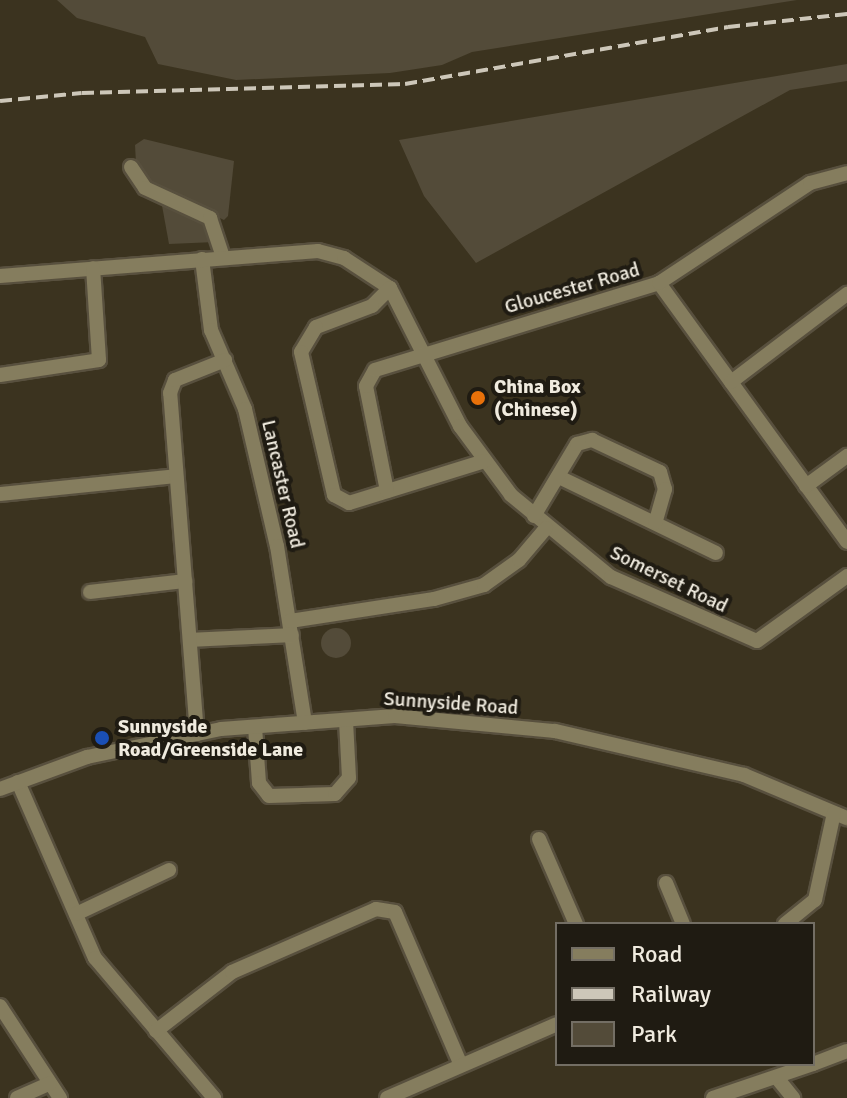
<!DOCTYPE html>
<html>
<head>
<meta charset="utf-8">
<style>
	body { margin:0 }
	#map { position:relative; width:847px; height:1098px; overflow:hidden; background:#3b331f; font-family:Signika,sans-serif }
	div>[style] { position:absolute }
	.green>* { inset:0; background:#534b39 }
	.round { border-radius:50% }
	.roads { filter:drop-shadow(2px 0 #58503e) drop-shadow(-2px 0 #58503e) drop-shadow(0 2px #58503e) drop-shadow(0 -2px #58503e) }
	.minor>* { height:14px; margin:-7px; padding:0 7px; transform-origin:7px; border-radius:7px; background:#857d5e }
	.rail>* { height:4px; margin-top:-2px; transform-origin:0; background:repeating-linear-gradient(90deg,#cdc7b9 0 12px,transparent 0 18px) }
	.dots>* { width:22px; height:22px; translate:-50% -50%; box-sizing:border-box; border:4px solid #1f1b12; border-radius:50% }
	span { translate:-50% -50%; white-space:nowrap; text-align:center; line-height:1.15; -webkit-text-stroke:8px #1f1b12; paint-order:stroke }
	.street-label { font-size:20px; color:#f0ebdf }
	.poi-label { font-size:20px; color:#f0ebdf; font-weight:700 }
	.left { translate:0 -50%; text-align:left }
	.legend { position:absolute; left:555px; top:922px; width:260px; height:144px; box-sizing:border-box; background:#1f1b12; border:2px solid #736e64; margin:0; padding:10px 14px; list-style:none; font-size:24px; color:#f0ebdf }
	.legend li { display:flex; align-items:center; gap:16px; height:40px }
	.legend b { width:40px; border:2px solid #736e64 }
</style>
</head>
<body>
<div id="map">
	<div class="green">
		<i style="clip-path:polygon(57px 0,797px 0,472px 52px,442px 65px,390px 73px,236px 80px,158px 64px,145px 37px,77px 18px)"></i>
		<i style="clip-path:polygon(847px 64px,847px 81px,790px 90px,476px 263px,424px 196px,399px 140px)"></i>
		<i style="clip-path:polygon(144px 139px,234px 161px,228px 216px,224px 220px,150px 185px,136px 163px,135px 145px)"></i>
		<i style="clip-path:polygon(161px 200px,205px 220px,215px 242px,169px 244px)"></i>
		<i class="round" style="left:321px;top:628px;width:30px;height:30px"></i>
	</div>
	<div class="roads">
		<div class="minor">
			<i style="left:131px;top:167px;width:25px;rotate:56deg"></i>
			<i style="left:145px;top:188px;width:72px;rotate:24.8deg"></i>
			<i style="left:210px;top:218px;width:41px;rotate:71.6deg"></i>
			<i style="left:202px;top:259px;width:72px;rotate:82.8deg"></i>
			<i style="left:211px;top:330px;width:86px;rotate:66.7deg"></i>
			<i style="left:245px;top:409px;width:141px;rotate:76.9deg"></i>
			<i style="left:277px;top:546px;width:179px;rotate:81deg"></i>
			<i style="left:0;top:276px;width:319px;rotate:-4.5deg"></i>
			<i style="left:318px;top:251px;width:27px;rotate:15deg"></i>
			<i style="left:344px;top:258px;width:55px;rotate:33.1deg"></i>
			<i style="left:390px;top:288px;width:155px;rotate:63.1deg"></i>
			<i style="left:460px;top:426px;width:86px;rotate:53.5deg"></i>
			<i style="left:511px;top:495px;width:129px;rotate:39.4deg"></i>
			<i style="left:611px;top:577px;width:159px;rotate:23.7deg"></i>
			<i style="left:757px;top:641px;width:111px;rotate:-35.8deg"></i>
			<i style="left:659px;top:283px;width:320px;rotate:54deg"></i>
			<i style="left:390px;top:288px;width:25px;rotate:135deg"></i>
			<i style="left:372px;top:306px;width:60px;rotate:159.4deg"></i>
			<i style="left:316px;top:327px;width:29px;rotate:121deg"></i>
			<i style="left:301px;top:352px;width:147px;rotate:77deg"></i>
			<i style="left:334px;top:495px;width:17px;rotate:28deg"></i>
			<i style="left:349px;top:503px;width:142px;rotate:-17.2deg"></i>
			<i style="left:0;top:375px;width:100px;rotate:-8.6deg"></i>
			<i style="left:99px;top:360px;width:92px;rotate:-93.7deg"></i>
			<i style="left:731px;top:382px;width:146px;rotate:-37.2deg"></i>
			<i style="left:561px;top:478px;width:172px;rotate:25.8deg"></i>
			<i style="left:806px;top:486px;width:51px;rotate:-36.2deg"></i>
			<i style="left:387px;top:491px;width:107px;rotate:-101.3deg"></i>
			<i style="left:366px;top:386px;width:18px;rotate:-61deg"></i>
			<i style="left:375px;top:370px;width:297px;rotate:-17deg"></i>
			<i style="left:659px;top:283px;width:181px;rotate:-33.5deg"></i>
			<i style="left:810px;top:183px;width:38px;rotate:-15deg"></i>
			<i style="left:0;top:494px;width:177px;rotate:-5.8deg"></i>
			<i style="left:534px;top:516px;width:84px;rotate:-59.2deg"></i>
			<i style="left:577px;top:444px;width:16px;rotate:-15deg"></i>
			<i style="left:592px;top:440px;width:75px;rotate:25.2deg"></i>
			<i style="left:660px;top:472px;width:18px;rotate:74deg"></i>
			<i style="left:665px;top:489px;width:35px;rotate:106deg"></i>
			<i style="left:90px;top:592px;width:96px;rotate:-6.6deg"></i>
			<i style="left:290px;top:621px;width:146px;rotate:-8.7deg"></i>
			<i style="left:434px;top:599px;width:52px;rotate:-15.6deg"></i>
			<i style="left:484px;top:585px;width:43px;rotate:-35.5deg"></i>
			<i style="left:519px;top:560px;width:42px;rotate:-49.8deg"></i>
			<i style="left:190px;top:640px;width:102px;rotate:-2.8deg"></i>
			<i style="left:255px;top:727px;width:56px;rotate:85.9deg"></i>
			<i style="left:259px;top:783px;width:16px;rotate:52deg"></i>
			<i style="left:269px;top:796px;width:66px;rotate:-1.7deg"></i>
			<i style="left:335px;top:794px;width:21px;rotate:-49deg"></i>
			<i style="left:349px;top:778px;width:58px;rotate:-93deg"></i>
			<i style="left:197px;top:734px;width:342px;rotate:-94.5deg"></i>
			<i style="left:170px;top:393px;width:14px;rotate:-69deg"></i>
			<i style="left:175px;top:380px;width:54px;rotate:-21.8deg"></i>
			<i style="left:18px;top:782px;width:192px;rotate:66.4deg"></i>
			<i style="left:95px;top:958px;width:184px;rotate:49.6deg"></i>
			<i style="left:0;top:789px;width:93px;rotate:-20.2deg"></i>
			<i style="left:87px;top:757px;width:137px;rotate:-11.8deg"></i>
			<i style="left:221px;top:729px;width:174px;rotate:-4.3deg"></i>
			<i style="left:395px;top:716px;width:161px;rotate:5.4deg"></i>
			<i style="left:555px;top:731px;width:194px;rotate:13.1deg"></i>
			<i style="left:744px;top:775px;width:112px;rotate:22.7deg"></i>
			<i style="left:539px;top:839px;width:93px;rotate:66.5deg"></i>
			<i style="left:666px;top:883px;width:44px;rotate:67.5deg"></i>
			<i style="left:76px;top:914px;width:103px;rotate:-25.3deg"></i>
			<i style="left:785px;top:924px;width:38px;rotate:-39deg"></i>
			<i style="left:815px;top:900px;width:89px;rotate:-77.7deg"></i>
			<i style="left:0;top:1006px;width:110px;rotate:56.9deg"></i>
			<i style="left:156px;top:1031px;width:96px;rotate:-37.8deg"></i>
			<i style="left:232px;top:972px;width:157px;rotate:-23.6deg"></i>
			<i style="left:376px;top:909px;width:19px;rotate:9deg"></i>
			<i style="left:395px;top:912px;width:167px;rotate:66.7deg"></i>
			<i style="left:813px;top:1064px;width:36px;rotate:-21deg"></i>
			<i style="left:777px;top:1078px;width:26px;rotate:51deg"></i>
			<i style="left:17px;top:1098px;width:36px;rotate:-24deg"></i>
			<i style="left:387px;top:1098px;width:185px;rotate:-23.5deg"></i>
			<i style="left:713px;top:1098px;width:106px;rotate:-18.8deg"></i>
		</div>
	</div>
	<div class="rail">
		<i style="left:0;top:101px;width:82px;rotate:-5.6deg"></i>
		<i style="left:82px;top:93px;width:323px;rotate:-1.6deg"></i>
		<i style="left:405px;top:84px;width:328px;rotate:-10deg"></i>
		<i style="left:728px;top:27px;width:120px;rotate:-6.2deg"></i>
	</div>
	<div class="dots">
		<i style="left:478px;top:398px;background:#e8710a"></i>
		<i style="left:102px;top:738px;background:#1a4fb4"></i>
	</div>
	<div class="street-label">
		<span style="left:572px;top:288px;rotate:-16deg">Gloucester Road</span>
		<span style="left:283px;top:484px;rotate:77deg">Lancaster Road</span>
		<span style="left:669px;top:579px;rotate:26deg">Somerset Road</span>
		<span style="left:451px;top:703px;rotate:4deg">Sunnyside Road</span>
	</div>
	<div class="poi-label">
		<span class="left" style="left:494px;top:398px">China Box<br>(Chinese)</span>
		<span class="left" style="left:118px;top:738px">Sunnyside<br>Road/Greenside Lane</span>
	</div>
	<ul class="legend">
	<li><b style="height:10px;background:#857d5e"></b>Road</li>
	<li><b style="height:10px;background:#cdc7b9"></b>Railway</li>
	<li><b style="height:22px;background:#534b39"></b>Park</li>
	</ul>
</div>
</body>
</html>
